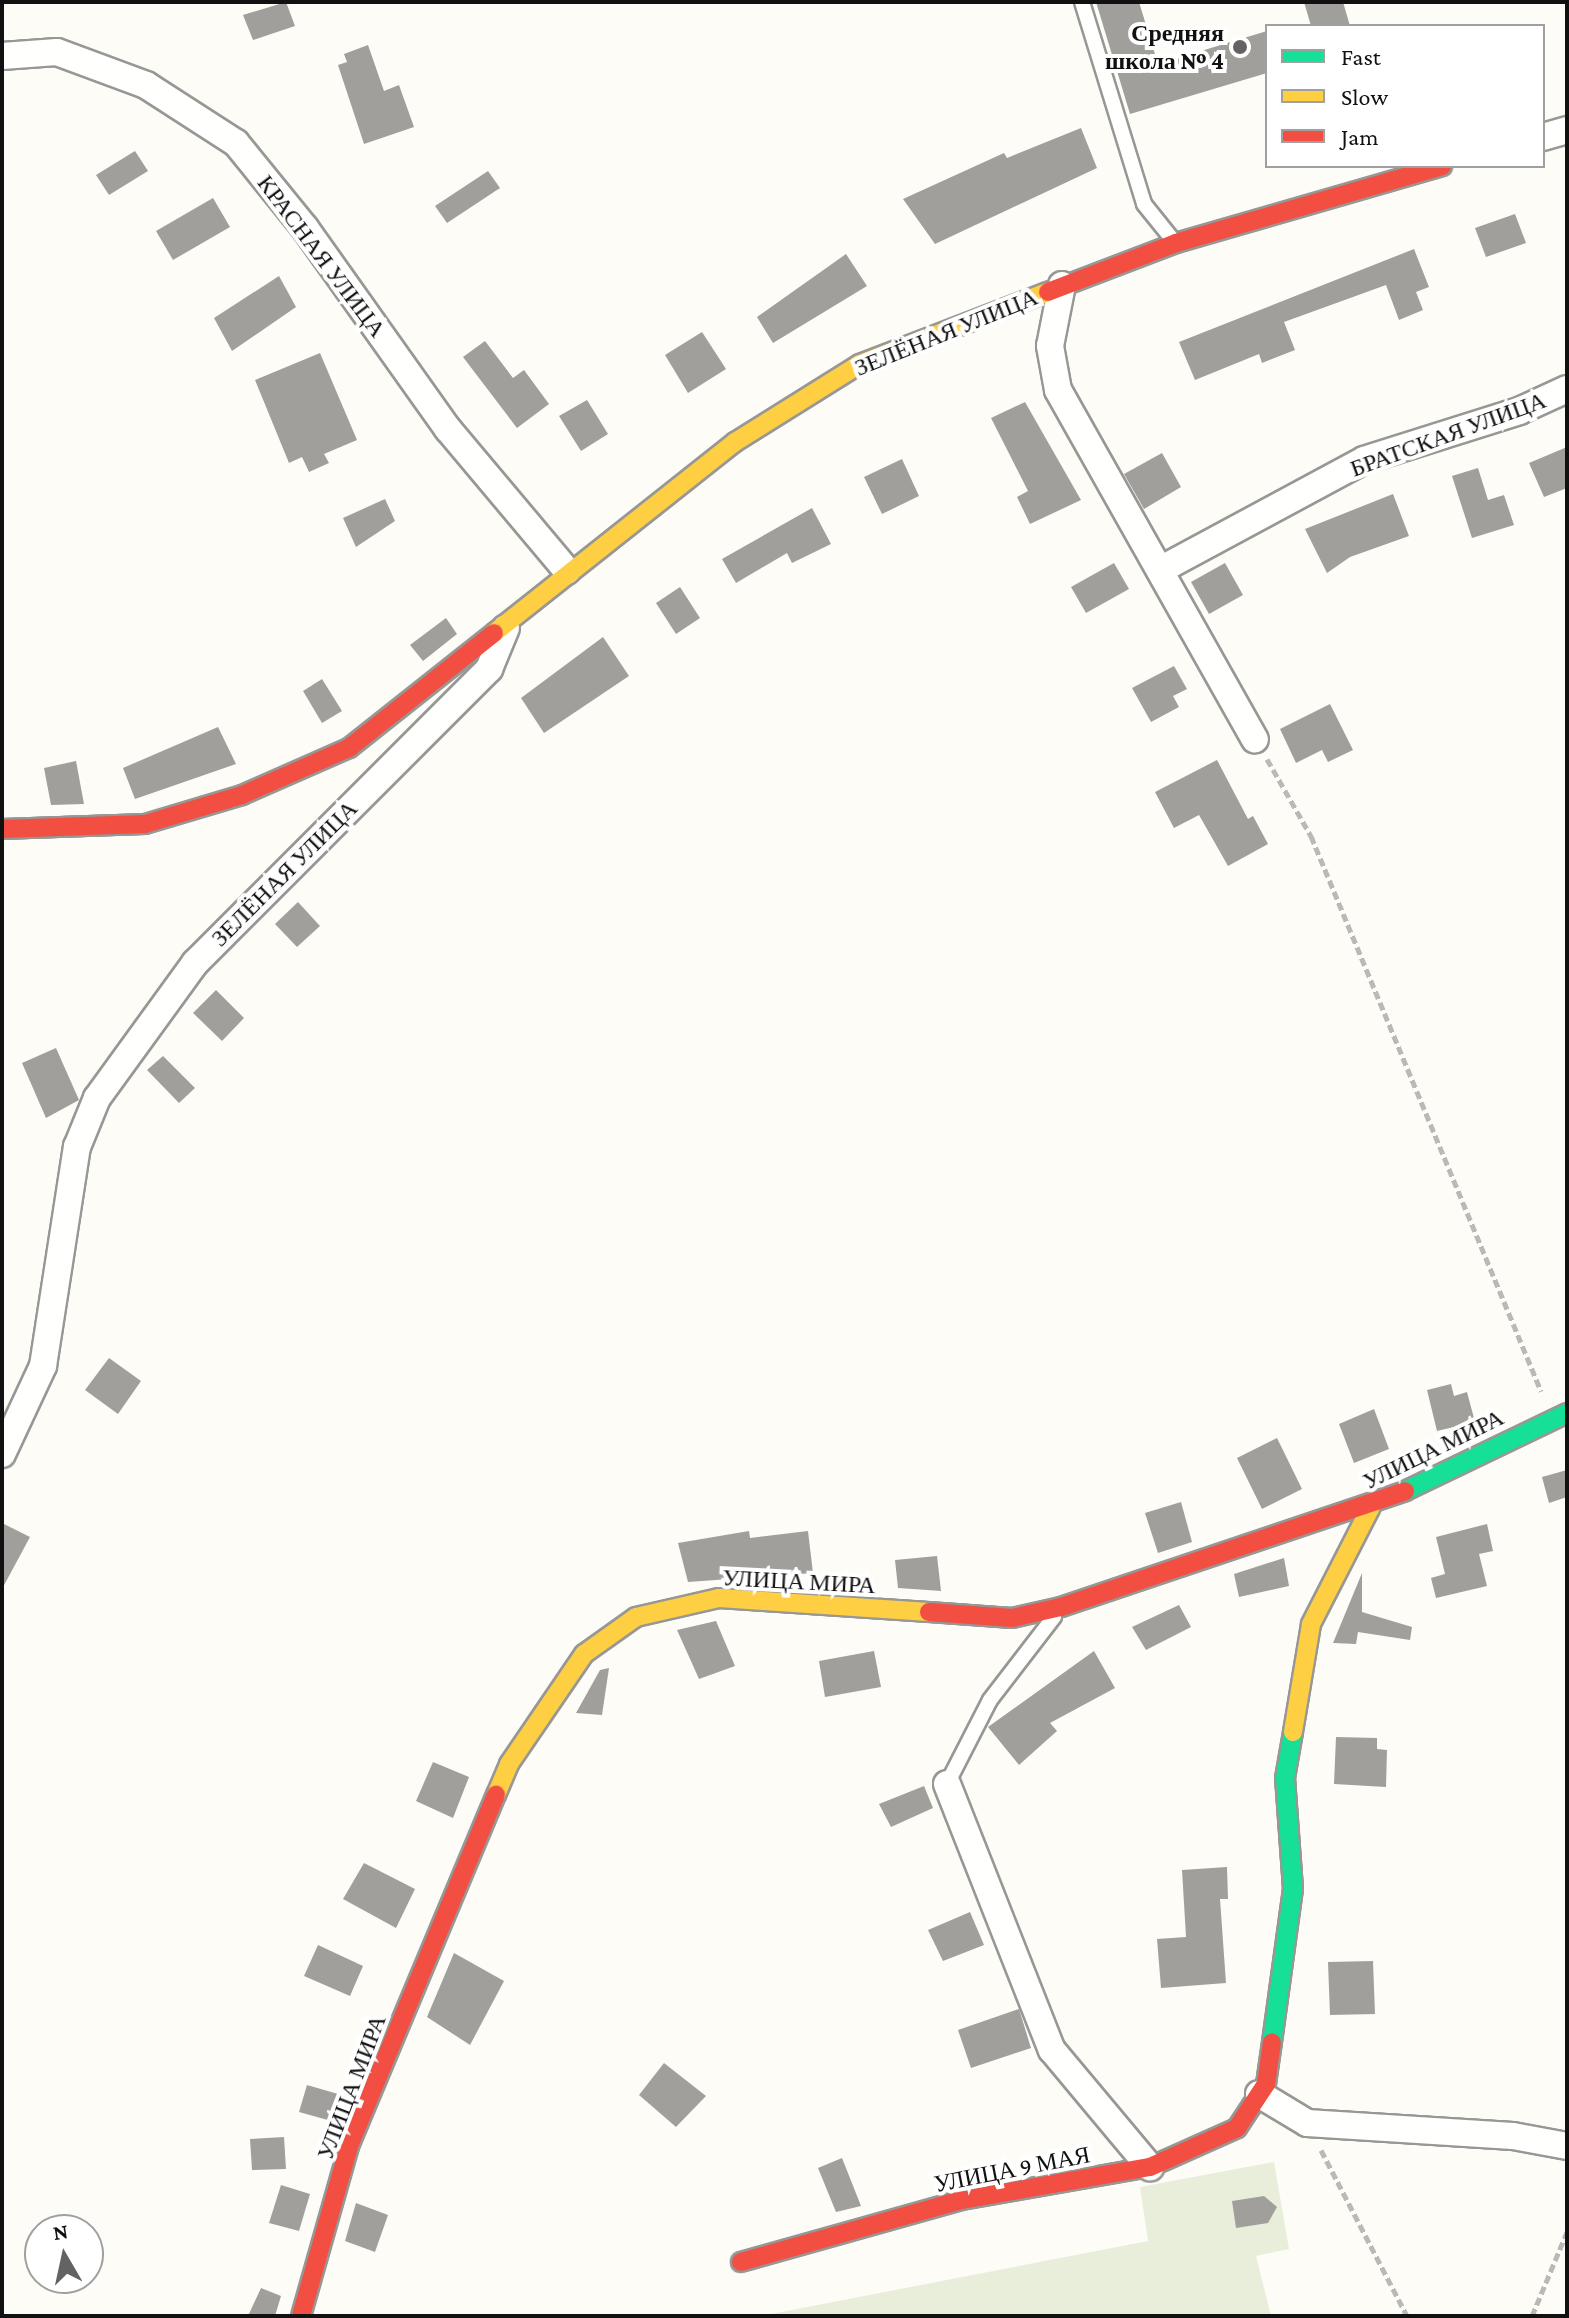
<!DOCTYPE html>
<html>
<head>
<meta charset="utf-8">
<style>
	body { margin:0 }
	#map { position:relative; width:1569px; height:2318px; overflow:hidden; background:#fdfcf7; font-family:"Crimson Pro",serif }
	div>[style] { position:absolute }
	.cemetery>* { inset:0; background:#e9eedb }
	.building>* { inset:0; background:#a19f9c }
	.path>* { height:5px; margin-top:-2.5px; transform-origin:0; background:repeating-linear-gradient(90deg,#b9b9b8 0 8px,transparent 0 12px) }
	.roads { filter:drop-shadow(2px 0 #979795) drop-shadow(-2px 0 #979795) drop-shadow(0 2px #979795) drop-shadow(0 -2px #979795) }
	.lane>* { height:14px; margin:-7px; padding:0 7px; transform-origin:7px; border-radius:7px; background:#fffffe }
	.street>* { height:26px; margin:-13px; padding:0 13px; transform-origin:13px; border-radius:13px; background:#fffffe }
	.fast>* { height:18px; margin:-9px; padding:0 9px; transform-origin:9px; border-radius:9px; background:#16e098 }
	.slow>* { height:18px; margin:-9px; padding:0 9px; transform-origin:9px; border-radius:9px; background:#ffcf43 }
	.jam>* { height:18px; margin:-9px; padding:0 9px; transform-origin:9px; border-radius:9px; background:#f24e42 }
	.dots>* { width:22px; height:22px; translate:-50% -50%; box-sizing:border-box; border:4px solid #fff; border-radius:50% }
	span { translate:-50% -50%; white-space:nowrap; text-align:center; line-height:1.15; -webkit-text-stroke:8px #fff; paint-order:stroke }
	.poi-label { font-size:24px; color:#111; font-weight:700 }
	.right { translate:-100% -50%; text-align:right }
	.street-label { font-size:24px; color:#111 }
	.frame { position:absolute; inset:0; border:4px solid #111; pointer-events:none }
	.legend { position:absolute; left:1265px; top:24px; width:280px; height:144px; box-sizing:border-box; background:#fff; border:2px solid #a0a0a0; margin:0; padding:10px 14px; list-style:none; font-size:24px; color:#111 }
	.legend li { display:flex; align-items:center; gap:16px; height:40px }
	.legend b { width:40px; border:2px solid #a0a0a0 }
	.north { position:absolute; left:24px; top:2214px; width:80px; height:80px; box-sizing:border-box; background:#fff; border:2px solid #a0a0a0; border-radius:50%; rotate:351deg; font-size:22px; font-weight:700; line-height:32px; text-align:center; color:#111 }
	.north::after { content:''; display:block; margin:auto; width:28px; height:36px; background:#646362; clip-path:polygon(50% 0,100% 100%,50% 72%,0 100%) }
</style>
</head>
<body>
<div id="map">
	<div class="cemetery">
		<i style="clip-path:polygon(1274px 2162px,1289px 2249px,1256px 2256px,1271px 2316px,761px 2316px,1148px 2241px,1140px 2187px)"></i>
	</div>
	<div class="building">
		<i style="clip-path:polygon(286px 2px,295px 26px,253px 40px,243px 15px)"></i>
		<i style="clip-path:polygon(1096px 2px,1139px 2px,1158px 64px,1267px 31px,1267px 73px,1130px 114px)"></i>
		<i style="clip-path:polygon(1304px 2px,1343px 2px,1350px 26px,1311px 26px)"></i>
		<i style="clip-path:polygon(368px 45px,384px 91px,399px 85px,414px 127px,364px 144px,338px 65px,347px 62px,344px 54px)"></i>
		<i style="clip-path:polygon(1081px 128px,1097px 168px,935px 244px,903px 199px,1004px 153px,1007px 158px)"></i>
		<i style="clip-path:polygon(135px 151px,148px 171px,109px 195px,96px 175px)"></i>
		<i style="clip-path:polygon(488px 171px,500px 188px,447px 223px,435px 206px)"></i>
		<i style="clip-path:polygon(213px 198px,230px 227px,173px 260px,156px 231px)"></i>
		<i style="clip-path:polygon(1515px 214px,1526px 243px,1486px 257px,1475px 228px)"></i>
		<i style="clip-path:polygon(1414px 249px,1429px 287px,1416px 292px,1423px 310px,1399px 320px,1386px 285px,1284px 322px,1295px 350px,1262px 363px,1259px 354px,1195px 380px,1179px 342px)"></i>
		<i style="clip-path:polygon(846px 254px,867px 286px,773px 343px,757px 317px)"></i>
		<i style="clip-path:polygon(279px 276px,296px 307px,232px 351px,214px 318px)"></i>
		<i style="clip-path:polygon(702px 332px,726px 369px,688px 393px,665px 355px)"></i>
		<i style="clip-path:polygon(485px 341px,513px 378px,524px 370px,549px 404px,517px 428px,463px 357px)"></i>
		<i style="clip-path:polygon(320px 353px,357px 440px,324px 454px,329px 463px,309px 472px,302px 457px,289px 463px,255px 380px)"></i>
		<i style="clip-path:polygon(587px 400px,608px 434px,581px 451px,559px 416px)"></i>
		<i style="clip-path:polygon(1025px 402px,1081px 500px,1030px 524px,1017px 497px,1028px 491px,991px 418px)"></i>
		<i style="clip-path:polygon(1567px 447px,1567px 488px,1544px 497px,1529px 463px)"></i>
		<i style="clip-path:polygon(1162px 453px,1181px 487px,1144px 509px,1124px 474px)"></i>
		<i style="clip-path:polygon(902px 459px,919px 496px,882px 514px,864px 477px)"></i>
		<i style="clip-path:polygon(1478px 468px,1488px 500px,1504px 495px,1514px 525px,1472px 538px,1452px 476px)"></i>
		<i style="clip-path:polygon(1393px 494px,1409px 536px,1350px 557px,1327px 573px,1305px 529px)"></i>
		<i style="clip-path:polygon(385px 499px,395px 521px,356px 547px,343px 518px)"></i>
		<i style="clip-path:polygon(812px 508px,831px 544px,792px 563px,787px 553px,736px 583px,722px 559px)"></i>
		<i style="clip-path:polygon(1114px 563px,1129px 589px,1086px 613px,1071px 587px)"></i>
		<i style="clip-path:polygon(1225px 563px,1243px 595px,1209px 614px,1191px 582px)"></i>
		<i style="clip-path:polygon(680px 587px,700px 618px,676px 634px,656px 603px)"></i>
		<i style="clip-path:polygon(446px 618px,457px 634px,423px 661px,410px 645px)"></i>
		<i style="clip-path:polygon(603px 637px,629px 676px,544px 733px,521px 698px)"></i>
		<i style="clip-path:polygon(1174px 666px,1187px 689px,1173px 696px,1179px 707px,1151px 722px,1132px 688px)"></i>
		<i style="clip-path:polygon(322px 679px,342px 711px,322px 723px,303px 691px)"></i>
		<i style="clip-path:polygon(1330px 704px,1353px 750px,1328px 762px,1322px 750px,1296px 763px,1280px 729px)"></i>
		<i style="clip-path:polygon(218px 727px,236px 764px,135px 799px,123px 768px)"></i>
		<i style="clip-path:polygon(1217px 760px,1248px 819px,1253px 816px,1268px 844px,1228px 866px,1199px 815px,1174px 828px,1155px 792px)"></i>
		<i style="clip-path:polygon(76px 761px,84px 804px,51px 805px,44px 768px)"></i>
		<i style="clip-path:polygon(298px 902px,320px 926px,297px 947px,275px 924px)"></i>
		<i style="clip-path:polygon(216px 990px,244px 1018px,222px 1041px,193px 1013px)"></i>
		<i style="clip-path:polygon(56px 1048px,79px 1100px,46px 1118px,22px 1063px)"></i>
		<i style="clip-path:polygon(163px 1056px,195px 1088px,179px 1103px,147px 1070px)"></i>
		<i style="clip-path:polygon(109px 1358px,141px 1381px,118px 1414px,85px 1390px)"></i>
		<i style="clip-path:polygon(1451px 1384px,1454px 1396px,1467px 1392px,1475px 1422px,1437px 1431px,1427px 1390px)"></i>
		<i style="clip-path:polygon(1374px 1409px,1389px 1449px,1354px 1463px,1339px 1424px)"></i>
		<i style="clip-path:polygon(1277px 1438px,1302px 1489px,1262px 1509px,1237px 1458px)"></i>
		<i style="clip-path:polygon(1567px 1470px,1567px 1497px,1549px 1503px,1542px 1477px)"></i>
		<i style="clip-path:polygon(1181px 1502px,1192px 1542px,1158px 1553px,1145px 1513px)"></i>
		<i style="clip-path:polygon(2px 1523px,30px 1537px,2px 1589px)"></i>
		<i style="clip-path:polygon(1487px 1524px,1493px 1551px,1479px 1554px,1487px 1586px,1436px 1598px,1431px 1578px,1445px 1574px,1436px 1537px)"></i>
		<i style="clip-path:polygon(749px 1531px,750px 1538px,808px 1531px,813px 1573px,688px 1582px,678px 1543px)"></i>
		<i style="clip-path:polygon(937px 1556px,941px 1591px,898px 1588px,895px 1560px)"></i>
		<i style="clip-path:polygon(1284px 1558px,1289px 1586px,1239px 1597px,1234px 1574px)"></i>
		<i style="clip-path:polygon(1362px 1573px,1362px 1612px,1412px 1627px,1410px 1640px,1358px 1632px,1356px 1644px,1333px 1643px)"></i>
		<i style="clip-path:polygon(1179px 1605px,1191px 1627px,1146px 1650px,1132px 1627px)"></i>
		<i style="clip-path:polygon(716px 1621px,735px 1666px,699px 1679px,677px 1630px)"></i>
		<i style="clip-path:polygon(874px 1651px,881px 1687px,825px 1697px,819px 1661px)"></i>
		<i style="clip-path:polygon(1094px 1651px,1115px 1688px,1050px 1723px,1057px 1731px,1019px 1765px,988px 1727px)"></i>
		<i style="clip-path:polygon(609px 1668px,602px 1715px,576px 1713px,600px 1670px)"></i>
		<i style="clip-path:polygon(1336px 1737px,1377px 1738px,1377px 1749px,1387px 1750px,1386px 1787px,1334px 1784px)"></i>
		<i style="clip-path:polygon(433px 1762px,469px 1777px,453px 1818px,416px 1801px)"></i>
		<i style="clip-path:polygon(924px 1786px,933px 1808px,891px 1827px,879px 1804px)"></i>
		<i style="clip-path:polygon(364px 1863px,415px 1889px,396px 1928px,343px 1899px)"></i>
		<i style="clip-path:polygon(1227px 1867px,1228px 1899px,1220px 1899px,1226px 1983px,1161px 1988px,1157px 1939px,1186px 1937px,1182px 1870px)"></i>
		<i style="clip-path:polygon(970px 1912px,984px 1945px,943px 1961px,928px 1930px)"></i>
		<i style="clip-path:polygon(318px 1945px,363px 1966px,350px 1996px,304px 1976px)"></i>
		<i style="clip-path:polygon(454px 1953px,504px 1981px,470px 2045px,427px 2017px)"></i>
		<i style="clip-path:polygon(1373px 1961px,1375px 2014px,1330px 2015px,1328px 1962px)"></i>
		<i style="clip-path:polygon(1019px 2009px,1031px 2048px,971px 2068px,958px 2030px)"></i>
		<i style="clip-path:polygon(664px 2063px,706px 2096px,676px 2127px,639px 2095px)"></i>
		<i style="clip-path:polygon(307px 2085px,345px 2096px,335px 2122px,299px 2112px)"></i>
		<i style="clip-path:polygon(284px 2137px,286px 2169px,252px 2170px,250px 2139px)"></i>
		<i style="clip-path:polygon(842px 2158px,861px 2206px,836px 2212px,818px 2168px)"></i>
		<i style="clip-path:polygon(281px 2185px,310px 2194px,299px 2231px,269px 2223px)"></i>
		<i style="clip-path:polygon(1264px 2196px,1277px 2207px,1268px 2223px,1236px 2228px,1232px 2201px)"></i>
		<i style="clip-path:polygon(356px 2203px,388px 2215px,375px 2252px,345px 2241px)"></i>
		<i style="clip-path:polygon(261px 2288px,281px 2296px,275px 2316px,248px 2316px)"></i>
	</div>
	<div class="path">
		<i style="left:1267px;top:759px;width:89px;rotate:60.3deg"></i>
		<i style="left:1311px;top:836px;width:601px;rotate:67.49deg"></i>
		<i style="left:1321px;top:2150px;width:187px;rotate:62.6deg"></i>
		<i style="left:1532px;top:2316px;width:91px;rotate:-67.4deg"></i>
	</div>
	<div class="roads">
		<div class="lane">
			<i style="left:1082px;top:2px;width:211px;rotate:72.9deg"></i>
			<i style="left:1144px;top:204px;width:46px;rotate:51.1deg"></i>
			<i style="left:947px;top:1784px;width:94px;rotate:-62.9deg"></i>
			<i style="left:990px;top:1700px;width:105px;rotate:-52.4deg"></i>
		</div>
		<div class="street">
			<i style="left:2px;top:56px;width:55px;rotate:-4.2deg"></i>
			<i style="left:57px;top:52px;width:95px;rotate:20.3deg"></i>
			<i style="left:146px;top:85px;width:107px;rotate:32.8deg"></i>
			<i style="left:236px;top:143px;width:109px;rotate:50.9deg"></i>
			<i style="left:305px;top:228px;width:247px;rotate:54.6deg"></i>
			<i style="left:448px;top:429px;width:185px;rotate:50deg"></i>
			<i style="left:1543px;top:137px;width:25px;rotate:-16deg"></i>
			<i style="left:1062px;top:285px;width:62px;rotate:101.1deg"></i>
			<i style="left:1050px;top:346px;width:45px;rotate:79.7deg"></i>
			<i style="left:1058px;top:390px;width:401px;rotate:60.6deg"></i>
			<i style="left:1160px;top:570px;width:232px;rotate:-28.3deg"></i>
			<i style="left:1364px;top:460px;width:163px;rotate:-17.5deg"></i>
			<i style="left:1519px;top:411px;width:53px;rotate:-24.6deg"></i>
			<i style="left:2px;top:1454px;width:97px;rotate:-65deg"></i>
			<i style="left:43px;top:1366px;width:222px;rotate:-81.2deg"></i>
			<i style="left:77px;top:1147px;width:53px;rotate:-67.8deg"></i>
			<i style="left:97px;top:1098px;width:167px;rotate:-54deg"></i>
			<i style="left:195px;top:963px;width:416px;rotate:-45deg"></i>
			<i style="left:489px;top:669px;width:44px;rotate:-67.5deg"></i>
			<i style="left:947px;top:1784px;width:286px;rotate:68.5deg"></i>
			<i style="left:1052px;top:2050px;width:153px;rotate:50.1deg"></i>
			<i style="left:1259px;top:2094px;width:56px;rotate:31.1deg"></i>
			<i style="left:1307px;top:2123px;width:206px;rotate:3.6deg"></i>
			<i style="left:1513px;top:2136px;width:55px;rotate:10.5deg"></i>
		</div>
		<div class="fast">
			<i style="left:1405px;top:1491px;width:180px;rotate:-25.7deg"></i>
			<i style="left:1272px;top:2042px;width:154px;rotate:-82.2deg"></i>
			<i style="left:1293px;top:1889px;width:111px;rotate:-94.1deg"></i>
			<i style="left:1285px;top:1778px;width:47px;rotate:-80.1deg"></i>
		</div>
		<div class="slow">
			<i style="left:494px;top:633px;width:308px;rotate:-38.4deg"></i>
			<i style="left:735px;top:442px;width:147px;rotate:-32deg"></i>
			<i style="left:860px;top:364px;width:201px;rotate:-21deg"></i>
			<i style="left:1293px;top:1732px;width:109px;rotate:-80.5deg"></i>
			<i style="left:1311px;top:1624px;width:131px;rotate:-62.9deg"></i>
			<i style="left:496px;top:1795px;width:34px;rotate:-67deg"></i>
			<i style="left:509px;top:1764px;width:133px;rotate:-55.7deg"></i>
			<i style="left:584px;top:1654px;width:64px;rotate:-35.4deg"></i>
			<i style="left:636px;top:1617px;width:85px;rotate:-12.9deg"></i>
			<i style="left:719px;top:1598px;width:210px;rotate:3.8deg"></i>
		</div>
		<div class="jam">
			<i style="left:1048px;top:292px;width:137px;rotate:-20.9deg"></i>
			<i style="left:1176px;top:243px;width:277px;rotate:-16.1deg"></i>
			<i style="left:2px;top:829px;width:143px;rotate:-2deg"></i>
			<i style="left:145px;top:824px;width:101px;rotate:-16.6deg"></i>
			<i style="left:242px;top:795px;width:117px;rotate:-23.7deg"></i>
			<i style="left:349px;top:748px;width:185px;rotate:-38.4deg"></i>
			<i style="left:929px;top:1612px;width:83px;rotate:4.1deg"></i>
			<i style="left:1012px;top:1618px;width:50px;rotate:-12.7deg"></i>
			<i style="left:1061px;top:1607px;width:363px;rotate:-18.6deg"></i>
			<i style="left:741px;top:2262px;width:230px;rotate:-15.7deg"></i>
			<i style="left:962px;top:2200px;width:191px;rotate:-10deg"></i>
			<i style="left:1150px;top:2167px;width:95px;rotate:-24.1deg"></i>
			<i style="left:1237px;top:2128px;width:53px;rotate:-56.6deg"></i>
			<i style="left:1266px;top:2084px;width:42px;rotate:-81.9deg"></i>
			<i style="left:301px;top:2316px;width:177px;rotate:-74.2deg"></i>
			<i style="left:349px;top:2146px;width:381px;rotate:-67.3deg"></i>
		</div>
	</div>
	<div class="dots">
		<i style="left:1240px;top:47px;background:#646362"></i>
	</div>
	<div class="poi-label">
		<span class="right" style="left:1224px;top:47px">Средняя<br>школа № 4</span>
	</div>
	<div class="street-label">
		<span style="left:322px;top:256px;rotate:53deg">КРАСНАЯ УЛИЦА</span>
		<span style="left:946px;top:332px;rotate:-22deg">ЗЕЛЁНАЯ УЛИЦА</span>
		<span style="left:1448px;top:434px;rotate:-20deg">БРАТСКАЯ УЛИЦА</span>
		<span style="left:284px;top:873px;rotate:-45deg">ЗЕЛЁНАЯ УЛИЦА</span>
		<span style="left:1433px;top:1449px;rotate:-26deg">УЛИЦА МИРА</span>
		<span style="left:799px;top:1581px;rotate:3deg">УЛИЦА МИРА</span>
		<span style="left:351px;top:2087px;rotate:-69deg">УЛИЦА МИРА</span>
		<span style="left:1012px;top:2169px;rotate:-11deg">УЛИЦА 9 МАЯ</span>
	</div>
	<div class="frame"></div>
	<ul class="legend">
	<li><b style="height:10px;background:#16e098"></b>Fast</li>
	<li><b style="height:10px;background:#ffcf43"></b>Slow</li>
	<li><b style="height:10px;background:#f24e42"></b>Jam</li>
	</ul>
	<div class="north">N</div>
</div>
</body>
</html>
